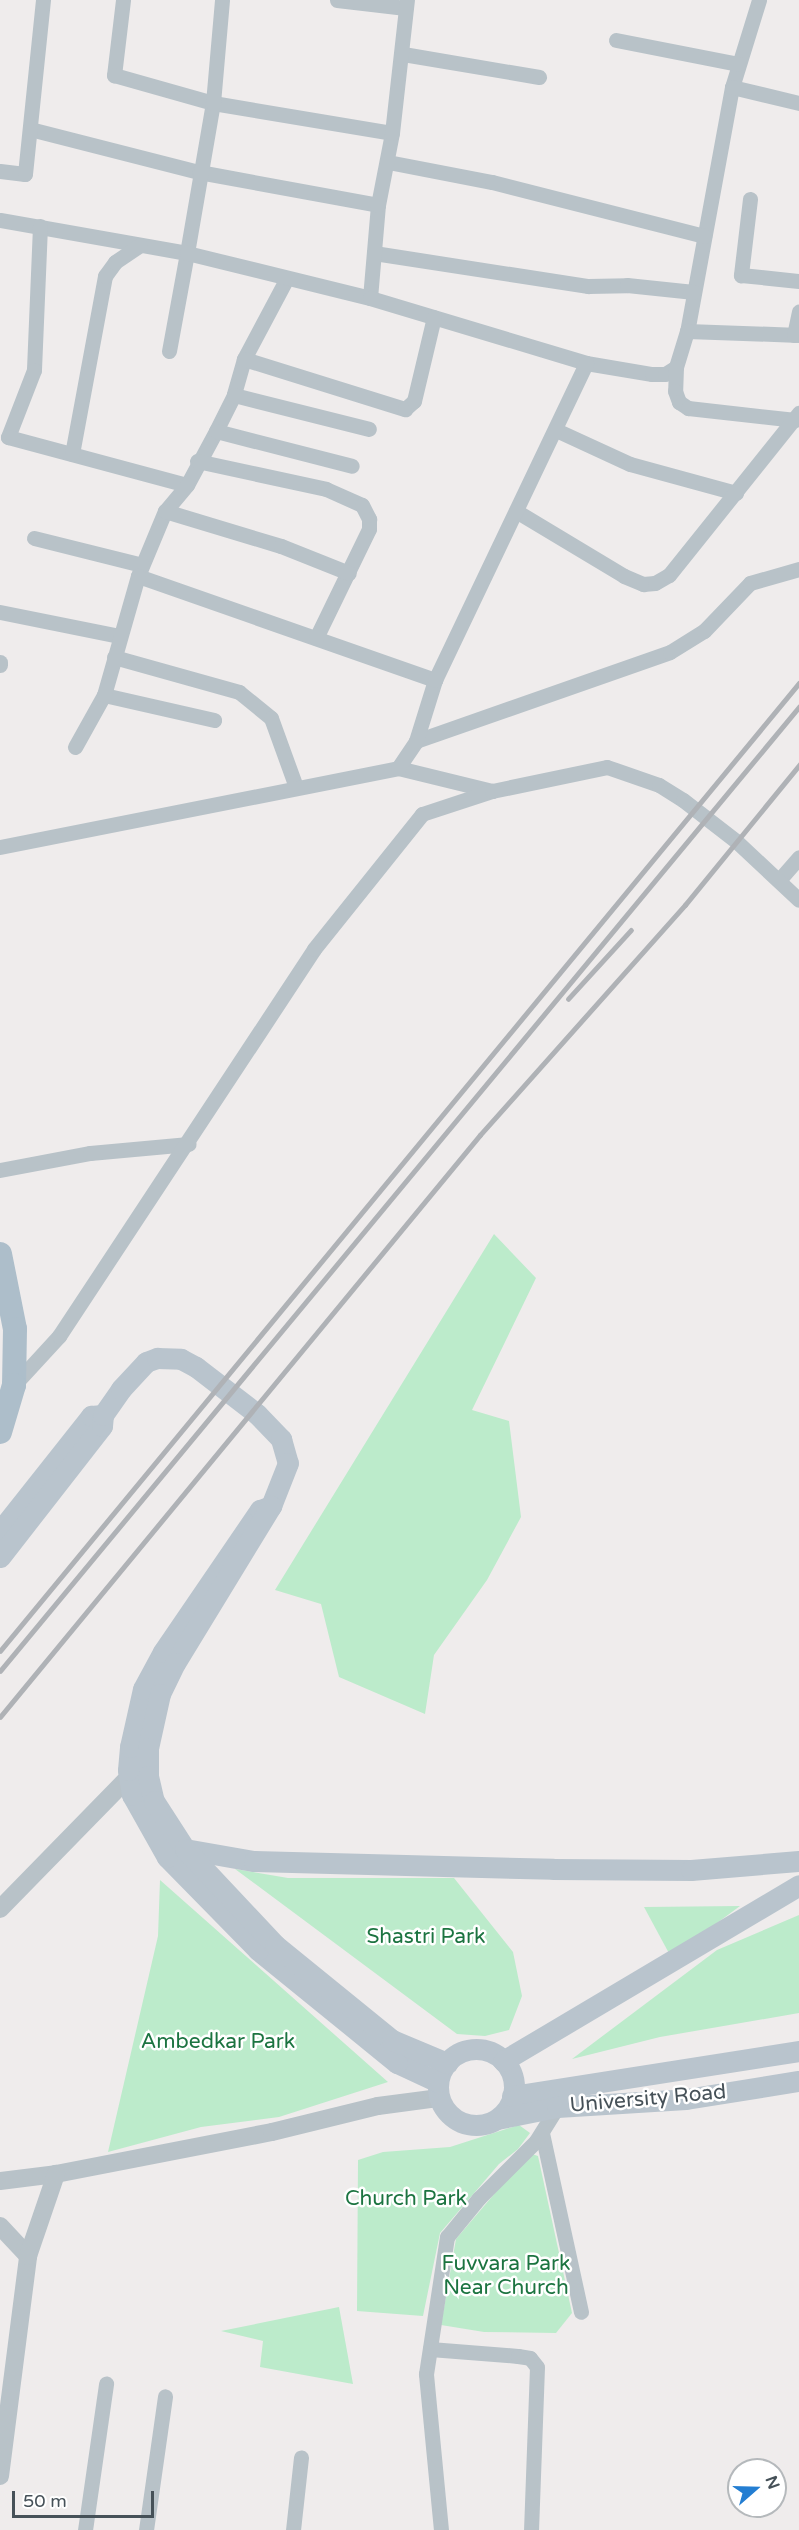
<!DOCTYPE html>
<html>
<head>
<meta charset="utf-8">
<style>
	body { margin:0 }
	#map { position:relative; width:799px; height:2530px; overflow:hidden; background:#efecec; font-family:"Varela Round",sans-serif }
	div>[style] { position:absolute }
	.green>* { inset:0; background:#bcebcb }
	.minor>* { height:15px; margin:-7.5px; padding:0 7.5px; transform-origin:7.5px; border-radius:7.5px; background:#b8c2c8 }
	.tertiary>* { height:18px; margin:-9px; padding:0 9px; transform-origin:9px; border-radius:9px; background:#b8c2c8 }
	.secondary>* { height:21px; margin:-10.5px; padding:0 10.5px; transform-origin:10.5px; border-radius:10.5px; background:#b9c4cd }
	.secondary>.ring { margin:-10.5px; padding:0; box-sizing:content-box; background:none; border:21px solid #b9c4cd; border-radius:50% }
	.primary>* { height:24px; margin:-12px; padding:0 12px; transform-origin:12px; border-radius:12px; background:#adbeca }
	.rail>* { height:4.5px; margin:-2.25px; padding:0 2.25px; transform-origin:2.25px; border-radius:2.25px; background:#afb2b6 }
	span { translate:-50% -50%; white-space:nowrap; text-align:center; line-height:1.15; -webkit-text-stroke:5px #fff; paint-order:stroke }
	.park-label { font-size:21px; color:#1c7441 }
	.street-label { font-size:21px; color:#465158 }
	.north { position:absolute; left:727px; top:2458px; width:60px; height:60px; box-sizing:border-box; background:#fff; border:2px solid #b5b9bc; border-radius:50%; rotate:70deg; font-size:16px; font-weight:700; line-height:24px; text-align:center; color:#465158 }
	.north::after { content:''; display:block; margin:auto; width:21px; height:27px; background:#247ed2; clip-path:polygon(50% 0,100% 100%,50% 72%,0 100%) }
	.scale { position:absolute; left:12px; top:2491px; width:142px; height:27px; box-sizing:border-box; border:3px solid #465158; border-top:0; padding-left:8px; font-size:18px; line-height:21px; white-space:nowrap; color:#465158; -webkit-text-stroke:4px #fff; paint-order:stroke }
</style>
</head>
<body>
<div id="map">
	<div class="green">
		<i style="clip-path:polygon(494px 1234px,536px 1278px,472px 1410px,509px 1421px,521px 1517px,487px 1580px,434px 1655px,425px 1714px,339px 1677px,321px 1604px,275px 1590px)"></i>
		<i style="clip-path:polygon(235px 1869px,288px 1878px,454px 1878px,513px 1952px,522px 1996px,509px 2030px,485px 2036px,457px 2034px)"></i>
		<i style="clip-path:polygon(160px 1880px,388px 2082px,279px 2117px,201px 2127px,108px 2152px,158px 1936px)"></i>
		<i style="clip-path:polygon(740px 1906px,671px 1957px,644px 1907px)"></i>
		<i style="clip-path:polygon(799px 1915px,799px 2013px,660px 2037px,572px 2059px,717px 1950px)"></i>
		<i style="clip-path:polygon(519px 2125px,530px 2133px,518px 2149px,499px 2164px,440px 2233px,423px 2316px,357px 2311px,358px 2160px,383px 2152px,450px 2147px)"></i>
		<i style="clip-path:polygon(529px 2153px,538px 2156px,572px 2313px,556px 2333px,484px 2332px,441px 2325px,456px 2239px)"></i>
		<i style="clip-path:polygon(339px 2307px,353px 2384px,260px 2367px,263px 2341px,221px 2331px)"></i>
	</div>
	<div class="minor">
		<i style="left:123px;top:0;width:76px;rotate:96.8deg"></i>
		<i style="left:114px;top:75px;width:103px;rotate:15.8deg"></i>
		<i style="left:213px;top:103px;width:181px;rotate:9.5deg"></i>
		<i style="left:337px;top:0;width:69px;rotate:6.6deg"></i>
		<i style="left:759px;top:0;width:91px;rotate:107.2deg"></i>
		<i style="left:732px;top:87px;width:248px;rotate:100.4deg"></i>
		<i style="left:687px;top:331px;width:112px;rotate:2deg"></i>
		<i style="left:616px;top:40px;width:124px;rotate:11.1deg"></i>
		<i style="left:403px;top:54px;width:138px;rotate:9.6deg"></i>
		<i style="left:732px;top:87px;width:69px;rotate:13.4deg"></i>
		<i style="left:30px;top:129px;width:174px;rotate:14.3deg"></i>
		<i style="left:199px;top:172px;width:182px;rotate:10.4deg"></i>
		<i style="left:388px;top:162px;width:106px;rotate:10.9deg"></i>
		<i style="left:492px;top:182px;width:219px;rotate:14.3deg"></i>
		<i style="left:0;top:171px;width:25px;rotate:7deg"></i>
		<i style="left:25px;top:174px;width:175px;rotate:-84.1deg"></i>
		<i style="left:750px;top:199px;width:77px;rotate:96.8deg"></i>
		<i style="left:741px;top:275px;width:58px;rotate:5.9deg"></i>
		<i style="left:0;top:220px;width:190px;rotate:10deg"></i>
		<i style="left:187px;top:253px;width:152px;rotate:-80.2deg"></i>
		<i style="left:213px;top:103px;width:103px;rotate:-85deg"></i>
		<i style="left:40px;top:226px;width:144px;rotate:92.4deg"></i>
		<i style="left:34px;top:370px;width:72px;rotate:111.2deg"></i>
		<i style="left:8px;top:437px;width:185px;rotate:15deg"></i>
		<i style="left:374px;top:253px;width:217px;rotate:8.8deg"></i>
		<i style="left:588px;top:286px;width:39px;rotate:-1deg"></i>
		<i style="left:627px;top:285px;width:67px;rotate:6deg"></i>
		<i style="left:287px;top:278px;width:92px;rotate:118deg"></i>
		<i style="left:244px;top:359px;width:37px;rotate:106deg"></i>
		<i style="left:234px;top:395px;width:40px;rotate:116.6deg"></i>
		<i style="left:216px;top:431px;width:61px;rotate:118.2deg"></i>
		<i style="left:187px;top:485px;width:34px;rotate:130deg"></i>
		<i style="left:165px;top:511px;width:70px;rotate:112.6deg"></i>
		<i style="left:138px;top:576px;width:315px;rotate:19.3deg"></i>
		<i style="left:370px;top:298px;width:93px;rotate:-85.1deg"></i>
		<i style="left:378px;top:205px;width:73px;rotate:-79deg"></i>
		<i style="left:392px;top:133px;width:134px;rotate:-83.6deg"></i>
		<i style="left:794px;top:335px;width:24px;rotate:-78deg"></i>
		<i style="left:169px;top:351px;width:100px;rotate:-79.6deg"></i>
		<i style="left:187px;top:253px;width:188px;rotate:13.8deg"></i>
		<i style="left:370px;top:298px;width:226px;rotate:16.7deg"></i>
		<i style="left:586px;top:363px;width:67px;rotate:9.5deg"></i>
		<i style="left:652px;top:374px;width:13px"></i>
		<i style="left:665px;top:374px;width:13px;rotate:-32deg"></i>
		<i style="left:676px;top:367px;width:38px;rotate:-73deg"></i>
		<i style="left:244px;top:359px;width:169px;rotate:17.3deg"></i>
		<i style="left:405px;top:409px;width:12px;rotate:-42deg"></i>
		<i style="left:414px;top:401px;width:86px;rotate:-76.6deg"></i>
		<i style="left:676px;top:367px;width:24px;rotate:92deg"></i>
		<i style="left:675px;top:391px;width:12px;rotate:70deg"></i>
		<i style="left:679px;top:402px;width:11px;rotate:34deg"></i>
		<i style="left:688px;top:408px;width:108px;rotate:6.4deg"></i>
		<i style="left:234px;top:395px;width:139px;rotate:14.1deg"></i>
		<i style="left:556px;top:430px;width:81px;rotate:24.7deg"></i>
		<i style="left:630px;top:464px;width:110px;rotate:15.3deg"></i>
		<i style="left:216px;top:431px;width:140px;rotate:14.4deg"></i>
		<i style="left:72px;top:454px;width:181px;rotate:-79.5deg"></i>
		<i style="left:105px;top:276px;width:17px;rotate:-54deg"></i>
		<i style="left:115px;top:262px;width:30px;rotate:-34deg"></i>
		<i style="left:197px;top:461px;width:132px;rotate:12.2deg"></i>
		<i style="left:326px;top:489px;width:39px;rotate:24deg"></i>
		<i style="left:362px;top:505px;width:16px;rotate:63deg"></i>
		<i style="left:369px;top:519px;width:10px;rotate:90deg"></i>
		<i style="left:369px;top:529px;width:121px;rotate:115.9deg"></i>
		<i style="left:165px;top:511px;width:121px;rotate:16.8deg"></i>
		<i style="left:281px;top:546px;width:73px;rotate:21.7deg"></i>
		<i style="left:516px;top:511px;width:126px;rotate:31deg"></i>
		<i style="left:624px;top:576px;width:21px;rotate:23deg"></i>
		<i style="left:643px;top:584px;width:12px;rotate:-5deg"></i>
		<i style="left:655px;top:583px;width:16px;rotate:-30deg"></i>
		<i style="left:669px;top:575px;width:208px;rotate:-51.3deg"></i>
		<i style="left:34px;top:538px;width:111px;rotate:14deg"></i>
		<i style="left:0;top:612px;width:121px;rotate:11.4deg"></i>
		<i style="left:114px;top:657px;width:130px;rotate:15.6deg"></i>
		<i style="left:239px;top:692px;width:41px;rotate:39.1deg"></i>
		<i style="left:271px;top:718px;width:73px;rotate:70.1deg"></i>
		<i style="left:0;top:665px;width:3px;rotate:-90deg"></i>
		<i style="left:104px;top:695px;width:113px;rotate:12.8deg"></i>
		<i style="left:416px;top:741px;width:269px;rotate:-19.3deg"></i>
		<i style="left:670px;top:652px;width:40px;rotate:-32deg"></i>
		<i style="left:704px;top:631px;width:66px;rotate:-46.2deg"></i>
		<i style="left:750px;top:583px;width:51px;rotate:-15.9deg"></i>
		<i style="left:75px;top:747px;width:60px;rotate:-60.9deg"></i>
		<i style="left:104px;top:695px;width:124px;rotate:-74.1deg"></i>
		<i style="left:398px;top:768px;width:97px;rotate:13.7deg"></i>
		<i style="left:0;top:847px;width:406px;rotate:-11.2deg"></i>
		<i style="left:398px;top:768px;width:32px;rotate:-56deg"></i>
		<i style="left:416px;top:741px;width:64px;rotate:-72.7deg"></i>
		<i style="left:435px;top:680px;width:351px;rotate:-64.5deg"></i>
		<i style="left:780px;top:879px;width:29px;rotate:-49deg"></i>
		<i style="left:0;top:1170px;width:92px;rotate:-10.7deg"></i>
		<i style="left:90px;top:1153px;width:99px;rotate:-5.2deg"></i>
		<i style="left:14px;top:1385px;width:67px;rotate:-47.4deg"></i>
		<i style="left:59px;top:1336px;width:463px;rotate:-56.6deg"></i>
		<i style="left:314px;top:949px;width:173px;rotate:-51.3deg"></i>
		<i style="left:422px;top:814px;width:74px;rotate:-18.2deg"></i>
		<i style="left:492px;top:791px;width:117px;rotate:-11.8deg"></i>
		<i style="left:607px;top:767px;width:55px;rotate:19.1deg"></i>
		<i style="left:659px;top:785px;width:28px;rotate:32deg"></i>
		<i style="left:683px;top:800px;width:67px;rotate:37.7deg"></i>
		<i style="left:736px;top:841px;width:86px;rotate:43.1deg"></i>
		<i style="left:542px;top:2133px;width:183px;rotate:77.7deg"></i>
		<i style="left:430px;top:2349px;width:88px;rotate:4.5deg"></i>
		<i style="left:518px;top:2356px;width:12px;rotate:9deg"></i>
		<i style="left:530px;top:2358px;width:11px;rotate:52deg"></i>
		<i style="left:537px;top:2367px;width:163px;rotate:92.1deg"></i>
		<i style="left:85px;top:2530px;width:148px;rotate:-81.8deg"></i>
		<i style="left:146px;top:2530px;width:135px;rotate:-81.9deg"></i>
		<i style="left:293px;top:2530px;width:73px;rotate:-83.7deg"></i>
		<i style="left:441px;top:2530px;width:157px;rotate:-95.5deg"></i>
		<i style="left:426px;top:2374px;width:139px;rotate:-81.3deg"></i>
		<i style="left:447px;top:2237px;width:50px;rotate:-50.6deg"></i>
		<i style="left:479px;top:2198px;width:81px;rotate:-45deg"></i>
		<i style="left:536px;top:2141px;width:40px;rotate:-58deg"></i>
	</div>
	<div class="tertiary">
		<i style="left:0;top:1909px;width:185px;rotate:-45.7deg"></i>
		<i style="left:0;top:2181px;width:56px;rotate:-7.1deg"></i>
		<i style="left:56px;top:2174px;width:220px;rotate:-11deg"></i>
		<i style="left:272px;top:2132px;width:109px;rotate:-13.8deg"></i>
		<i style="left:378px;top:2106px;width:62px;rotate:-7.5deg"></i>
		<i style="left:0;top:2226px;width:41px;rotate:47deg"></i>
		<i style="left:0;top:2476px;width:222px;rotate:-82.7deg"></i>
		<i style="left:28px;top:2256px;width:87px;rotate:-71.1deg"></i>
	</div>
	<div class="secondary">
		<i style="left:0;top:1531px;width:147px;rotate:-51.6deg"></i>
		<i style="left:91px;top:1416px;width:12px;rotate:-5deg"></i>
		<i style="left:0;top:1557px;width:166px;rotate:-52.1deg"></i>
		<i style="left:102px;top:1426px;width:11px;rotate:-85deg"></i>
		<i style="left:103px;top:1415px;width:32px;rotate:-55deg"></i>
		<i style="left:121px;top:1389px;width:37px;rotate:-47deg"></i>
		<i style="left:146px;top:1362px;width:12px;rotate:-20deg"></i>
		<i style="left:157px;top:1358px;width:24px;rotate:2deg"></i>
		<i style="left:181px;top:1359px;width:17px;rotate:28deg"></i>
		<i style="left:196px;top:1367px;width:77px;rotate:37.6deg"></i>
		<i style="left:257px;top:1414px;width:35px;rotate:46deg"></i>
		<i style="left:281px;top:1439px;width:25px;rotate:74deg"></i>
		<i style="left:288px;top:1463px;width:46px;rotate:111.6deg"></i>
		<i style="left:185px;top:1849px;width:70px;rotate:9.9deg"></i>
		<i style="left:254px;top:1861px;width:299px;rotate:1.5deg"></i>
		<i style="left:553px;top:1869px;width:138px;rotate:0.4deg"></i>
		<i style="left:691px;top:1870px;width:108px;rotate:-4.8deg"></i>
		<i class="ring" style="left:438px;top:2049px;width:55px;height:55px"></i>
		<i style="left:503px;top:2061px;width:344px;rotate:-30.7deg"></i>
		<i style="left:438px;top:2082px;width:45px;rotate:-155.1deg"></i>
		<i style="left:397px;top:2063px;width:179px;rotate:-140.9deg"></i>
		<i style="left:258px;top:1950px;width:130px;rotate:-134.4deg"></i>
		<i style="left:167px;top:1857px;width:71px;rotate:-119.4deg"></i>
		<i style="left:132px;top:1795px;width:25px;rotate:-99deg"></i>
		<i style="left:128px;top:1770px;width:23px;rotate:-85deg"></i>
		<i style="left:130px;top:1747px;width:59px;rotate:-77.4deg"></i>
		<i style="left:143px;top:1689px;width:42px;rotate:-61.6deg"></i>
		<i style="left:163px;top:1652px;width:172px;rotate:-55.7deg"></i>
		<i style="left:260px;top:1510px;width:12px;rotate:-20deg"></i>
		<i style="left:271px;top:1506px;width:184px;rotate:121.4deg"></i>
		<i style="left:175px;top:1663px;width:34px;rotate:116deg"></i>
		<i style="left:160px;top:1694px;width:55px;rotate:102.5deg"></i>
		<i style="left:148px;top:1748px;width:28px;rotate:90deg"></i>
		<i style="left:148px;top:1776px;width:26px;rotate:77deg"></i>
		<i style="left:154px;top:1801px;width:57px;rotate:57.1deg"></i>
		<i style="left:185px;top:1849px;width:132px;rotate:46.8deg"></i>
		<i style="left:275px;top:1945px;width:151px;rotate:39.1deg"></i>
		<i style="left:392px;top:2040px;width:60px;rotate:22.7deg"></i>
		<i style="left:512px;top:2096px;width:291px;rotate:-8.9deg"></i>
		<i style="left:497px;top:2119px;width:61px;rotate:-11.3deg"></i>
		<i style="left:557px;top:2107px;width:129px;rotate:-3.5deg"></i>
		<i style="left:686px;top:2099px;width:114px;rotate:-9.1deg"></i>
	</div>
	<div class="primary">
		<i style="left:0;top:1254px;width:76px;rotate:78.7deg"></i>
		<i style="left:15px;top:1329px;width:56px;rotate:91deg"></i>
		<i style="left:14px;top:1385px;width:49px;rotate:106.6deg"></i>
	</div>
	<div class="rail">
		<i style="left:568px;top:999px;width:93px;rotate:-47.6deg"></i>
		<i style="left:0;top:1651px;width:1255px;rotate:-50.46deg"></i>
		<i style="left:0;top:1671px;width:1252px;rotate:-50.35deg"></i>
		<i style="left:0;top:1717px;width:754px;rotate:-50.49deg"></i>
		<i style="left:480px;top:1135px;width:308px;rotate:-48.3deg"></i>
		<i style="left:685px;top:905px;width:181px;rotate:-50.8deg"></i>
	</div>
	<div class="park-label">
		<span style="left:426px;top:1937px">Shastri Park</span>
		<span style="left:218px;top:2042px">Ambedkar Park</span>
		<span style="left:406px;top:2199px">Church Park</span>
		<span style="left:506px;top:2276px">Fuvvara Park<br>Near Church</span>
	</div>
	<div class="street-label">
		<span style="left:648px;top:2099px;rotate:-5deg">University Road</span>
	</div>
	<div class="north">N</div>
	<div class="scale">50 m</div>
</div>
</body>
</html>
